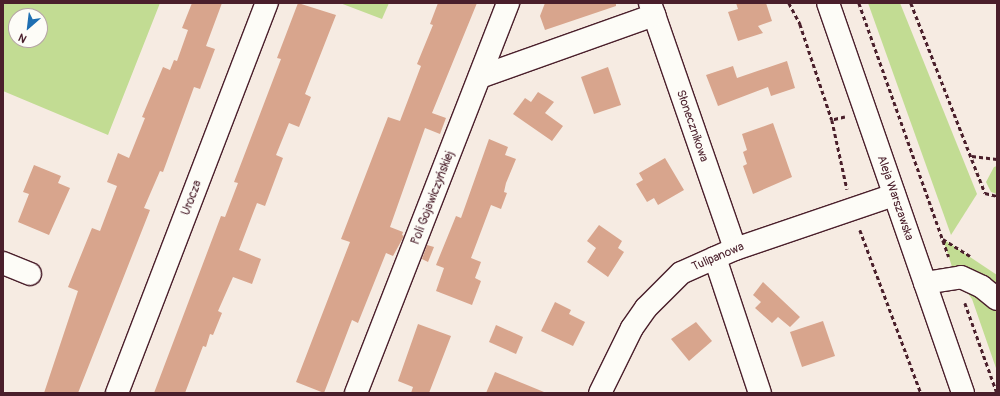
<!DOCTYPE html>
<html>
<head>
<meta charset="utf-8">
<style>
	body { margin:0 }
	#map { position:relative; width:1000px; height:396px; overflow:hidden; background:#f6ebe2; font-family:Pangolin,sans-serif }
	div>[style] { position:absolute }
	.green>* { inset:0; background:#c2dc93 }
	.building>* { inset:0; background:#d8a58d }
	.path>* { height:2.5px; margin-top:-1.25px; transform-origin:0; background:repeating-linear-gradient(90deg,#4a1f2b 0 4px,transparent 0 7px) }
	.roads { filter:drop-shadow(1px 0 #4a1f2b) drop-shadow(-1px 0 #4a1f2b) drop-shadow(0 1px #4a1f2b) drop-shadow(0 -1px #4a1f2b) }
	.minor>* { height:22px; margin:-11px; padding:0 11px; transform-origin:11px; border-radius:11px; background:#fdfcf7 }
	span { translate:-50% -50%; white-space:nowrap; text-align:center; line-height:1.15; -webkit-text-stroke:3px #fdfcf7; paint-order:stroke }
	.street-label { font-size:12px; color:#4a1f2b }
	.frame { position:absolute; inset:0; border:4px solid #4a1f2b; pointer-events:none }
	.north { position:absolute; left:8px; top:8px; width:40px; height:40px; box-sizing:border-box; background:#fdfcf7; border:1px solid #b5a4a5; border-radius:50%; rotate:208deg; font-size:11px; font-weight:700; line-height:16px; text-align:center; color:#4a1f2b }
	.north::after { content:''; display:block; margin:auto; width:14px; height:18px; background:#1f6fb2; clip-path:polygon(50% 0,100% 100%,50% 72%,0 100%) }
</style>
</head>
<body>
<div id="map">
	<div class="green">
		<i style="clip-path:polygon(evenodd,3px 3px,160px 3px,108px 135px,3px 91px,3px 3px,16px 16px,40px 16px,40px 40px,16px 40px,16px 16px)"></i>
		<i style="clip-path:polygon(340px 3px,389px 3px,382px 19px)"></i>
		<i style="clip-path:polygon(868px 3px,900px 3px,977px 194px,951px 235px)"></i>
		<i style="clip-path:polygon(997px 166px,997px 194px,991px 192px,986px 182px,994px 167px)"></i>
		<i style="clip-path:polygon(943px 239px,997px 275px,997px 371px,972px 299px,955px 276px)"></i>
	</div>
	<div class="building">
		<i style="clip-path:polygon(192px 3px,222px 3px,206px 46px,215px 49px,200px 89px,194px 87px,163px 172px,160px 171px,144px 208px,150px 210px,78px 393px,44px 393px,78px 291px,68px 287px,92px 228px,100px 231px,117px 186px,107px 182px,118px 153px,129px 158px,145px 118px,142px 117px,163px 67px,170px 70px,174px 60px,177px 61px,188px 30px,182px 28px)"></i>
		<i style="clip-path:polygon(298px 3px,336px 15px,305px 94px,311px 97px,299px 127px,289px 123px,276px 155px,283px 158px,265px 206px,257px 203px,239px 250px,261px 259px,252px 284px,233px 277px,218px 311px,222px 313px,213px 335px,210px 334px,206px 347px,203px 346px,185px 393px,154px 393px,221px 216px,225px 217px,238px 183px,234px 182px,281px 59px,277px 58px)"></i>
		<i style="clip-path:polygon(438px 3px,477px 3px,432px 113px,446px 118px,440px 134px,425px 128px,390px 227px,403px 232px,402px 235px,404px 236px,393px 256px,386px 253px,358px 323px,352px 320px,324px 393px,296px 382px,350px 242px,341px 239px,388px 117px,400px 121px,421px 66px,417px 64px,433px 25px,430px 24px)"></i>
		<i style="clip-path:polygon(545px 3px,616px 3px,616px 6px,545px 30px,540px 16px)"></i>
		<i style="clip-path:polygon(736px 3px,766px 3px,772px 21px,758px 26px,763px 33px,738px 41px,728px 12px,738px 9px)"></i>
		<i style="clip-path:polygon(787px 61px,795px 88px,771px 96px,768px 87px,718px 106px,706px 75px,733px 66px,737px 78px)"></i>
		<i style="clip-path:polygon(608px 67px,621px 105px,594px 114px,581px 77px)"></i>
		<i style="clip-path:polygon(538px 92px,554px 102px,545px 113px,563px 126px,552px 141px,513px 114px,525px 98px,531px 102px)"></i>
		<i style="clip-path:polygon(773px 123px,792px 177px,753px 194px,743px 166px,747px 164px,743px 152px,747px 150px,742px 134px)"></i>
		<i style="clip-path:polygon(489px 139px,508px 147px,505px 155px,516px 159px,506px 183px,504px 192px,507px 193px,501px 209px,491px 205px,471px 258px,481px 262px,475px 278px,481px 281px,472px 305px,436px 291px,444px 268px,436px 265px,456px 216px,461px 218px)"></i>
		<i style="clip-path:polygon(665px 158px,684px 190px,658px 205px,654px 198px,647px 202px,636px 184px,643px 180px,639px 173px)"></i>
		<i style="clip-path:polygon(34px 165px,61px 176px,58px 183px,70px 188px,49px 235px,18px 222px,29px 194px,23px 192px)"></i>
		<i style="clip-path:polygon(599px 225px,622px 241px,618px 248px,624px 252px,608px 277px,587px 262px,596px 248px,587px 241px)"></i>
		<i style="clip-path:polygon(427px 245px,434px 247px,428px 262px,422px 259px)"></i>
		<i style="clip-path:polygon(763px 282px,800px 317px,790px 327px,778px 317px,772px 323px,755px 308px,761px 302px,753px 295px)"></i>
		<i style="clip-path:polygon(555px 302px,571px 310px,569px 314px,585px 322px,573px 346px,541px 331px)"></i>
		<i style="clip-path:polygon(823px 321px,835px 356px,802px 367px,790px 332px)"></i>
		<i style="clip-path:polygon(696px 322px,712px 341px,689px 361px,671px 339px)"></i>
		<i style="clip-path:polygon(418px 324px,451px 336px,429px 393px,411px 393px,413px 387px,398px 381px)"></i>
		<i style="clip-path:polygon(496px 325px,523px 337px,516px 354px,489px 342px)"></i>
		<i style="clip-path:polygon(495px 372px,544px 392px,544px 393px,486px 393px)"></i>
	</div>
	<div class="path">
		<i style="left:789px;top:3px;width:24px;rotate:62deg"></i>
		<i style="left:800px;top:24px;width:101px;rotate:71.6deg"></i>
		<i style="left:859px;top:3px;width:269px;rotate:70.5deg"></i>
		<i style="left:911px;top:3px;width:204px;rotate:68.7deg"></i>
		<i style="left:985px;top:193px;width:12px;rotate:14deg"></i>
		<i style="left:845px;top:117px;width:13px;rotate:167deg"></i>
		<i style="left:832px;top:120px;width:71px;rotate:77.7deg"></i>
		<i style="left:972px;top:156px;width:25px;rotate:7deg"></i>
		<i style="left:860px;top:230px;width:174px;rotate:69.5deg"></i>
		<i style="left:943px;top:239px;width:32px;rotate:32deg"></i>
		<i style="left:965px;top:303px;width:96px;rotate:70.4deg"></i>
	</div>
	<div class="roads">
		<div class="minor">
			<i style="left:650px;top:3px;width:260px;rotate:70.9deg"></i>
			<i style="left:828px;top:3px;width:413px;rotate:70.9deg"></i>
			<i style="left:480px;top:77px;width:185px;rotate:-19.6deg"></i>
			<i style="left:715px;top:258px;width:142px;rotate:71.6deg"></i>
			<i style="left:3px;top:263px;width:29px;rotate:22deg"></i>
			<i style="left:925px;top:283px;width:36px;rotate:-9deg"></i>
			<i style="left:961px;top:277px;width:23px;rotate:25deg"></i>
			<i style="left:982px;top:287px;width:19px;rotate:39deg"></i>
			<i style="left:117px;top:393px;width:418px;rotate:-69deg"></i>
			<i style="left:356px;top:393px;width:419px;rotate:-68.7deg"></i>
			<i style="left:600px;top:393px;width:72px;rotate:-63.8deg"></i>
			<i style="left:632px;top:328px;width:24px;rotate:-55deg"></i>
			<i style="left:646px;top:308px;width:49px;rotate:-45deg"></i>
			<i style="left:681px;top:273px;width:59px;rotate:-24deg"></i>
			<i style="left:735px;top:249px;width:168px;rotate:-18.8deg"></i>
		</div>
	</div>
	<div class="street-label">
		<span style="left:692px;top:126px;rotate:71deg">Słonecznikowa</span>
		<span style="left:192px;top:198px;rotate:-69deg">Urocza</span>
		<span style="left:433px;top:198px;rotate:-69deg">Poli Gojawiczyńskiej</span>
		<span style="left:895px;top:198px;rotate:71deg">Aleja Warszawska</span>
		<span style="left:718px;top:257px;rotate:-23deg">Tulipanowa</span>
	</div>
	<div class="frame"></div>
	<div class="north">N</div>
</div>
</body>
</html>
